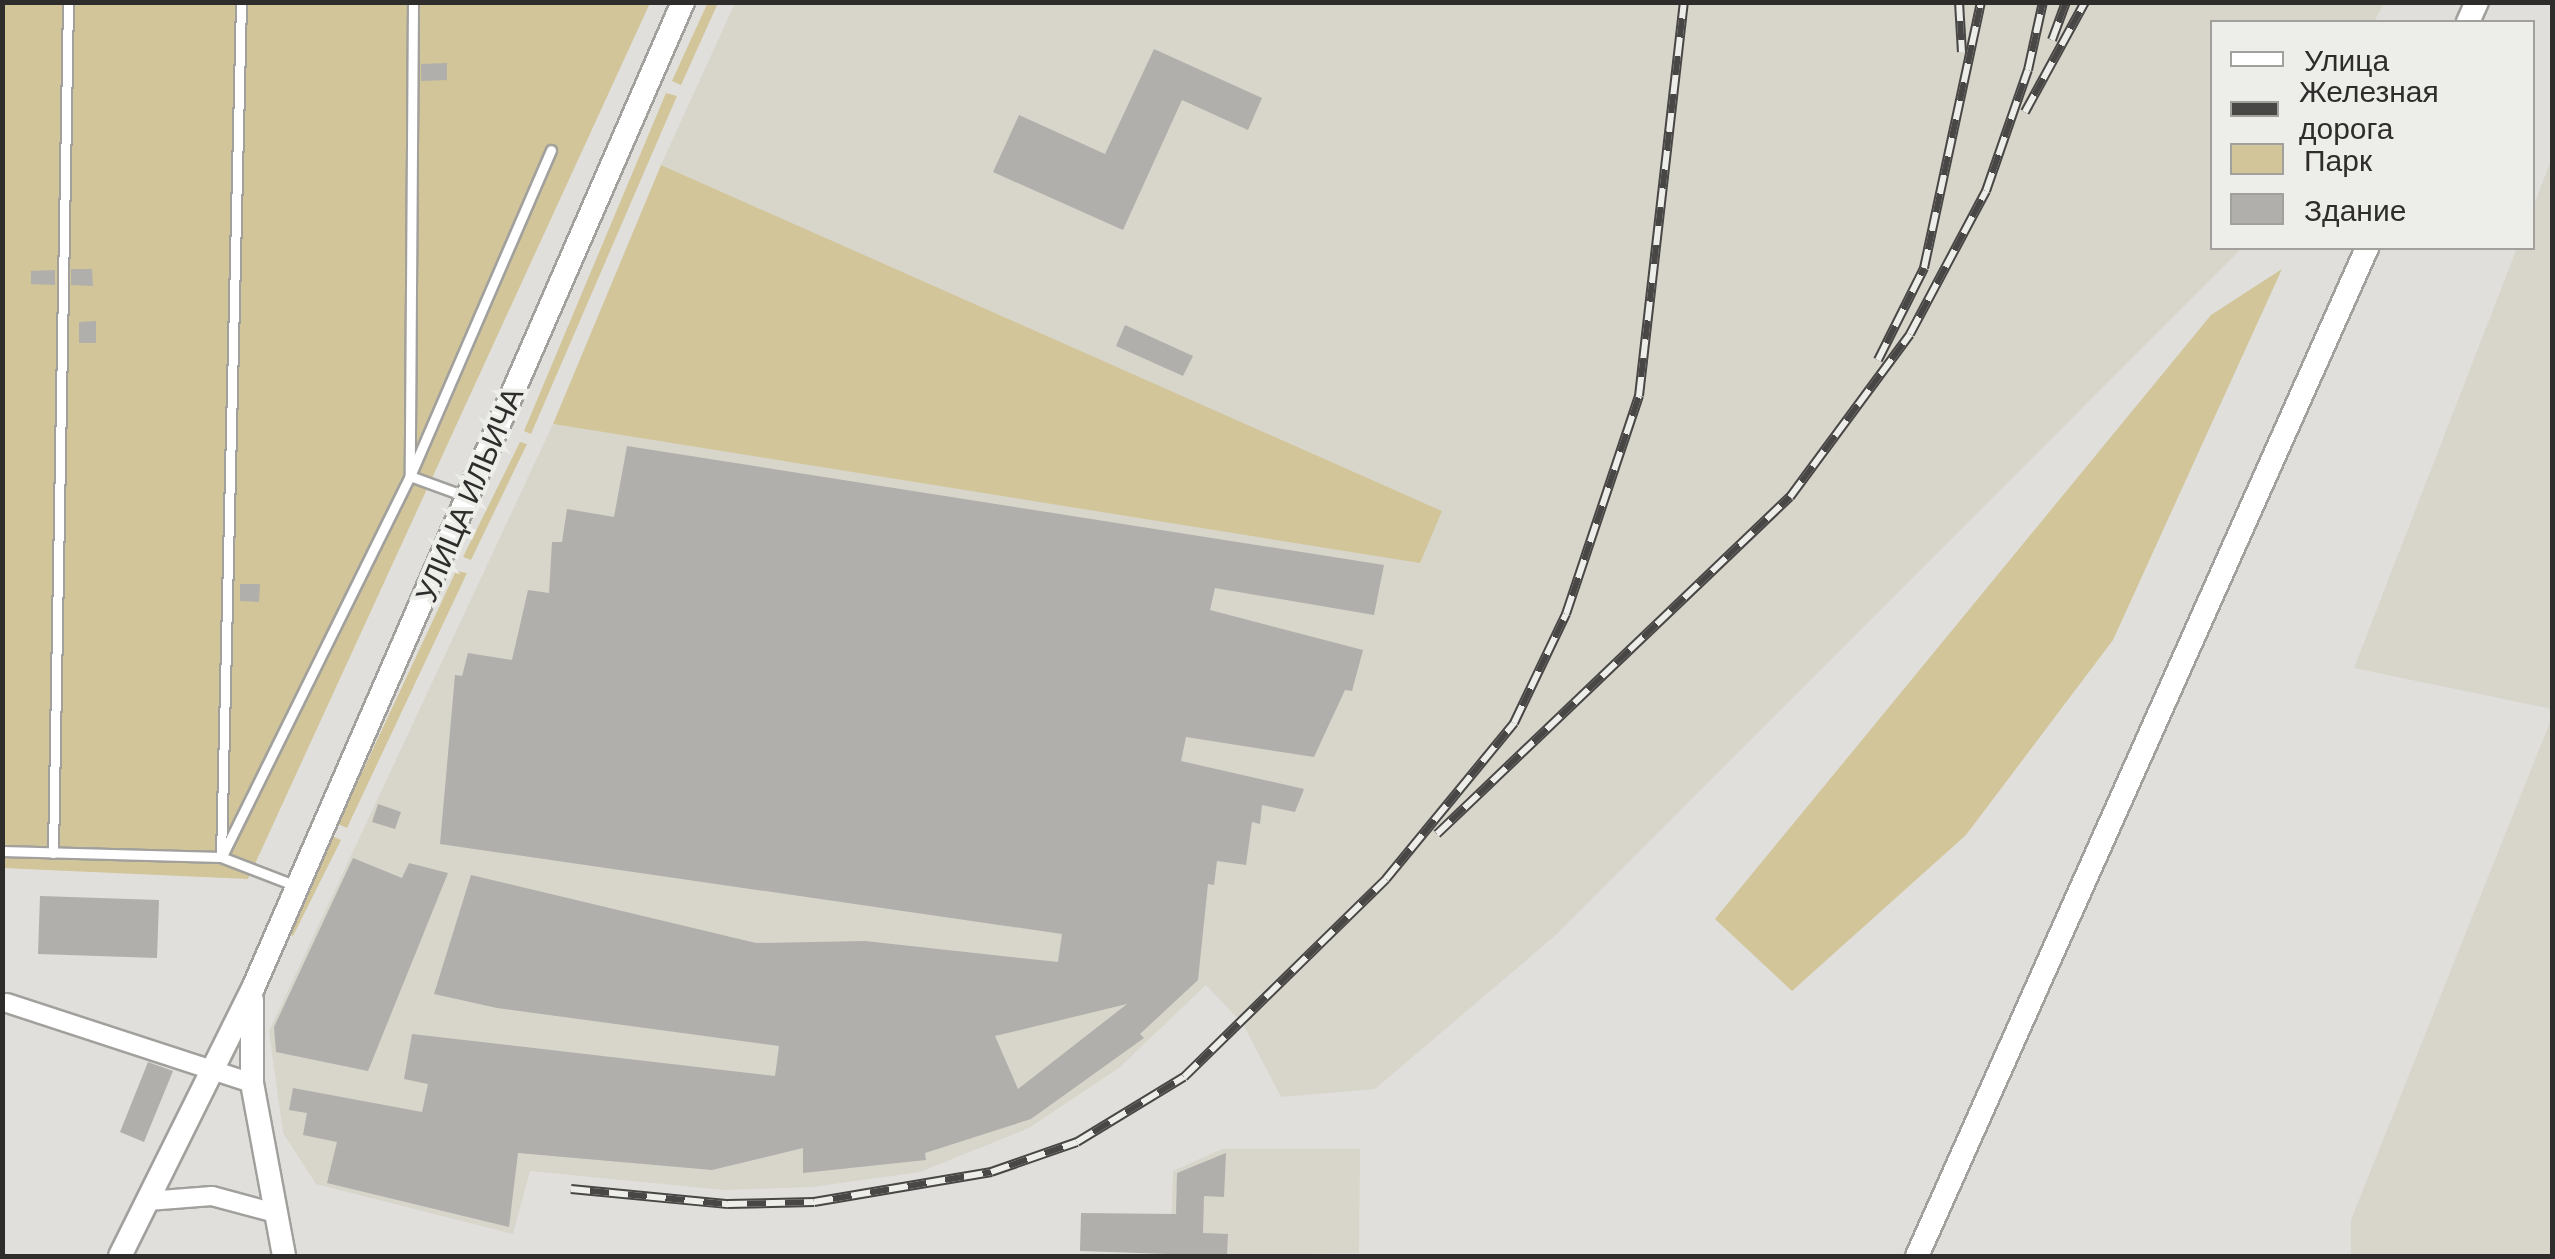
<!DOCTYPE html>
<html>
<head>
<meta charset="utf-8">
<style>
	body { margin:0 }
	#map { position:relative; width:2555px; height:1259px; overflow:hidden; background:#e0dfdc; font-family:Barlow,sans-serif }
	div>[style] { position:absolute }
	.built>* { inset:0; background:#d8d5cb }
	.green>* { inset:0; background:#d1c599 }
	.building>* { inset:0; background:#b0afac }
	.roads { filter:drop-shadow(2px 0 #a1a09d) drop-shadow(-2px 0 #a1a09d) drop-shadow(0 2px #a1a09d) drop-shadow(0 -2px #a1a09d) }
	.service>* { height:9px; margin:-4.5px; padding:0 4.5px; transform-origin:4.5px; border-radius:4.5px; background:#fff }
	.minor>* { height:18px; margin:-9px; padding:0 9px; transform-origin:9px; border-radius:9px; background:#fff }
	.tertiary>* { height:22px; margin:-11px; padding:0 11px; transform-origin:11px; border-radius:11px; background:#fff }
	.rail>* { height:10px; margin-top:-5px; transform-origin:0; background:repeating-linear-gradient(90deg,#edede9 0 19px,#484746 0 38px); box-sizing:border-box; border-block:2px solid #484746 }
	span { translate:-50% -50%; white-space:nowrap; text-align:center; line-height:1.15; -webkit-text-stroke:8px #edede9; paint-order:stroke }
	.street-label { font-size:30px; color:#2e2d2c }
	.frame { position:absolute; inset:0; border:5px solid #2e2d2c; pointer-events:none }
	.legend { position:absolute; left:2210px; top:20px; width:325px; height:230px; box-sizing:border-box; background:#edede9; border:2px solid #a1a09d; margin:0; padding:12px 18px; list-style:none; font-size:30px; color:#2e2d2c }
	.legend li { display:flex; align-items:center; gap:20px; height:50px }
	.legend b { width:50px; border:2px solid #a1a09d }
</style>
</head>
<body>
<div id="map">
	<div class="built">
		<i style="clip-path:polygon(735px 3px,2384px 3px,2374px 22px,2212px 22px,2212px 248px,2242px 248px,1557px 934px,1375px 1089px,1281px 1097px,1243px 1024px,1206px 985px,1119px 1068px,1029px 1128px,920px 1172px,812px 1187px,724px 1190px,530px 1171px,513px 1234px,316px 1184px,283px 1133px,269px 1031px,553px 424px,1419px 562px,1442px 511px,661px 165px)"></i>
		<i style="clip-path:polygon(2552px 157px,2552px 709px,2354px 668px,2517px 248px,2532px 248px,2533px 208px)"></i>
		<i style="clip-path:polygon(2552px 717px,2552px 1256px,2351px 1256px,2351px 1220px)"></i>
		<i style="clip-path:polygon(1222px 1149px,1360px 1149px,1359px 1253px,1170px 1256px,1173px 1171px)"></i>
	</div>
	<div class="green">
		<i style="clip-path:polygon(708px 2px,718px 3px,681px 85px,672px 81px)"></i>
		<i style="clip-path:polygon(3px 3px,650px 3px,248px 879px,3px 868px)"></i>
		<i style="clip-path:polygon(666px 93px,677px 96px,531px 434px,524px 431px)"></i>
		<i style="clip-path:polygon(661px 165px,1442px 511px,1420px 563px,553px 424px)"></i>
		<i style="clip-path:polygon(2282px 269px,2113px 640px,1966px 835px,1792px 991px,1715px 919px,2211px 315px)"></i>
		<i style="clip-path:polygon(520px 442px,527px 444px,471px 560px,463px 557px)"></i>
		<i style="clip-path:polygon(456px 571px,467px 573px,347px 828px,338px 824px)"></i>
		<i style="clip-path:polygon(332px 836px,341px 840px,293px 936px,287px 932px)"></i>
	</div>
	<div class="building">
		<i style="clip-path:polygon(1154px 49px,1262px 98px,1248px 130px,1182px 100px,1123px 230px,993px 172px,1019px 115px,1105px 154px)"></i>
		<i style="clip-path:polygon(447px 63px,447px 80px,421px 81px,421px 64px)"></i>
		<i style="clip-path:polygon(71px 269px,92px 269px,93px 286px,71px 285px)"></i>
		<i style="clip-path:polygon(55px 270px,55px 285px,31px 284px,31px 271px)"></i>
		<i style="clip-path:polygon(96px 321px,96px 343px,79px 343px,79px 322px)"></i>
		<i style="clip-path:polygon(1125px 325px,1193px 356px,1183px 376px,1116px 346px)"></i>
		<i style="clip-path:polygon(evenodd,627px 446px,1384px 565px,1374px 615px,1215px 588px,1210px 610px,1363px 650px,1352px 691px,1345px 690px,1314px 757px,1186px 737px,1181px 761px,1304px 789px,1295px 812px,1262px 805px,1260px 824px,1252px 822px,1246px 865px,1217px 861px,1214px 885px,1208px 884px,1198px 980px,1140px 1034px,1144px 1038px,1031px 1119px,925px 1153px,926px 1160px,803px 1173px,803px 1148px,712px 1170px,518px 1153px,509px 1227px,327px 1183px,337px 1142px,303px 1135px,307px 1113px,289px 1110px,293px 1088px,422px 1112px,428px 1084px,404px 1079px,412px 1034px,775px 1076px,779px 1046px,497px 1008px,434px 994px,471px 875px,756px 943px,865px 941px,1058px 962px,1062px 934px,440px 844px,455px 675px,462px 676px,468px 653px,512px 660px,528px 590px,549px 593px,552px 542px,562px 542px,567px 509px,614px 517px,627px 446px,1127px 1004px,1018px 1089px,995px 1036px,1127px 1004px)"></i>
		<i style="clip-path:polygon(240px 584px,260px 584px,259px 602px,240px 601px)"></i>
		<i style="clip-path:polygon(378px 804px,401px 812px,395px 829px,372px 822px)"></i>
		<i style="clip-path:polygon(353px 858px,402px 878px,409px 863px,448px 873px,368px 1071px,276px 1052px,274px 1027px)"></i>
		<i style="clip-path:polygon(40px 896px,159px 900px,157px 958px,38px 954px)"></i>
		<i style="clip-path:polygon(148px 1062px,173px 1071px,144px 1142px,120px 1132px)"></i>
		<i style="clip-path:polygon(1226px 1153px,1224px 1197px,1204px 1196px,1203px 1233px,1228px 1234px,1227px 1256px,1080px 1251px,1081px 1213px,1176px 1214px,1177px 1173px)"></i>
	</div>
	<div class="roads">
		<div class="service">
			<i style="left:413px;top:2px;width:474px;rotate:90.4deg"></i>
			<i style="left:410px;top:476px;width:59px;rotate:20deg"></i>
			<i style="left:2px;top:851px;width:219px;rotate:1.6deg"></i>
			<i style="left:221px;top:857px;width:78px;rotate:21deg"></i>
			<i style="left:53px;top:853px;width:851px;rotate:-88.99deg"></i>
			<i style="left:223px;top:854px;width:422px;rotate:-63.7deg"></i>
			<i style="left:410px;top:476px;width:355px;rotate:-66.6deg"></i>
			<i style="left:221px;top:857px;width:855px;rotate:-88.66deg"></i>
		</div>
		<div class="minor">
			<i style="left:7px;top:1003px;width:258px;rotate:18.1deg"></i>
			<i style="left:148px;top:1201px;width:64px;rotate:-4.5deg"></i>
			<i style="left:212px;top:1196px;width:65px;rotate:15.1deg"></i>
		</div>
		<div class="tertiary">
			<i style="left:2468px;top:22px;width:22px;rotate:-66deg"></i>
			<i style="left:252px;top:1000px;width:83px;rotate:90deg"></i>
			<i style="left:252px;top:1083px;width:176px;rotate:79.5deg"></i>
			<i style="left:120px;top:1256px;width:301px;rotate:-63.6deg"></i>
			<i style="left:254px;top:986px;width:1073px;rotate:-66.44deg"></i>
			<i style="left:1917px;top:1256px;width:1104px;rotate:-65.94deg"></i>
		</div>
	</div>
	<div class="rail">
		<i style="left:1959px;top:2px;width:50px;rotate:86.6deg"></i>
		<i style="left:2052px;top:40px;width:40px;rotate:-69.8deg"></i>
		<i style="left:2025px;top:112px;width:125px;rotate:-61.4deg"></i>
		<i style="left:1878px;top:360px;width:103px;rotate:-63.4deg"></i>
		<i style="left:1924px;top:268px;width:272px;rotate:-77.9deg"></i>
		<i style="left:1437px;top:834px;width:488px;rotate:-43.7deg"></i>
		<i style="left:1790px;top:497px;width:202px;rotate:-53.6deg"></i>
		<i style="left:1910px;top:334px;width:162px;rotate:-62deg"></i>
		<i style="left:1986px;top:191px;width:128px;rotate:-70.9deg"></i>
		<i style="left:2028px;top:70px;width:70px;rotate:-77.6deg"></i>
		<i style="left:571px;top:1189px;width:158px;rotate:5.5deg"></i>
		<i style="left:728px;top:1204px;width:86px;rotate:-1.3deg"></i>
		<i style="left:814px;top:1202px;width:180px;rotate:-9.6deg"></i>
		<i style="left:991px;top:1172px;width:91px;rotate:-19.2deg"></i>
		<i style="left:1077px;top:1142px;width:125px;rotate:-31.3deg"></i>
		<i style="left:1184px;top:1077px;width:283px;rotate:-44.4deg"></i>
		<i style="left:1386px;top:879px;width:202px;rotate:-50.6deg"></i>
		<i style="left:1514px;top:723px;width:121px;rotate:-64.5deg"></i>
		<i style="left:1566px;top:614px;width:230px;rotate:-71.5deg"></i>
		<i style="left:1639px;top:396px;width:397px;rotate:-83.5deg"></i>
	</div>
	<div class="street-label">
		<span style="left:468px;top:494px;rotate:-67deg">УЛИЦА ИЛЬИЧА</span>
	</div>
	<div class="frame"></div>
	<ul class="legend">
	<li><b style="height:12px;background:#fff"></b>Улица</li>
	<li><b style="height:12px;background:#484746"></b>Железная дорога</li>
	<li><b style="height:28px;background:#d1c599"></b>Парк</li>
	<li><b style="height:28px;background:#b0afac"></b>Здание</li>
	</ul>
</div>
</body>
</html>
